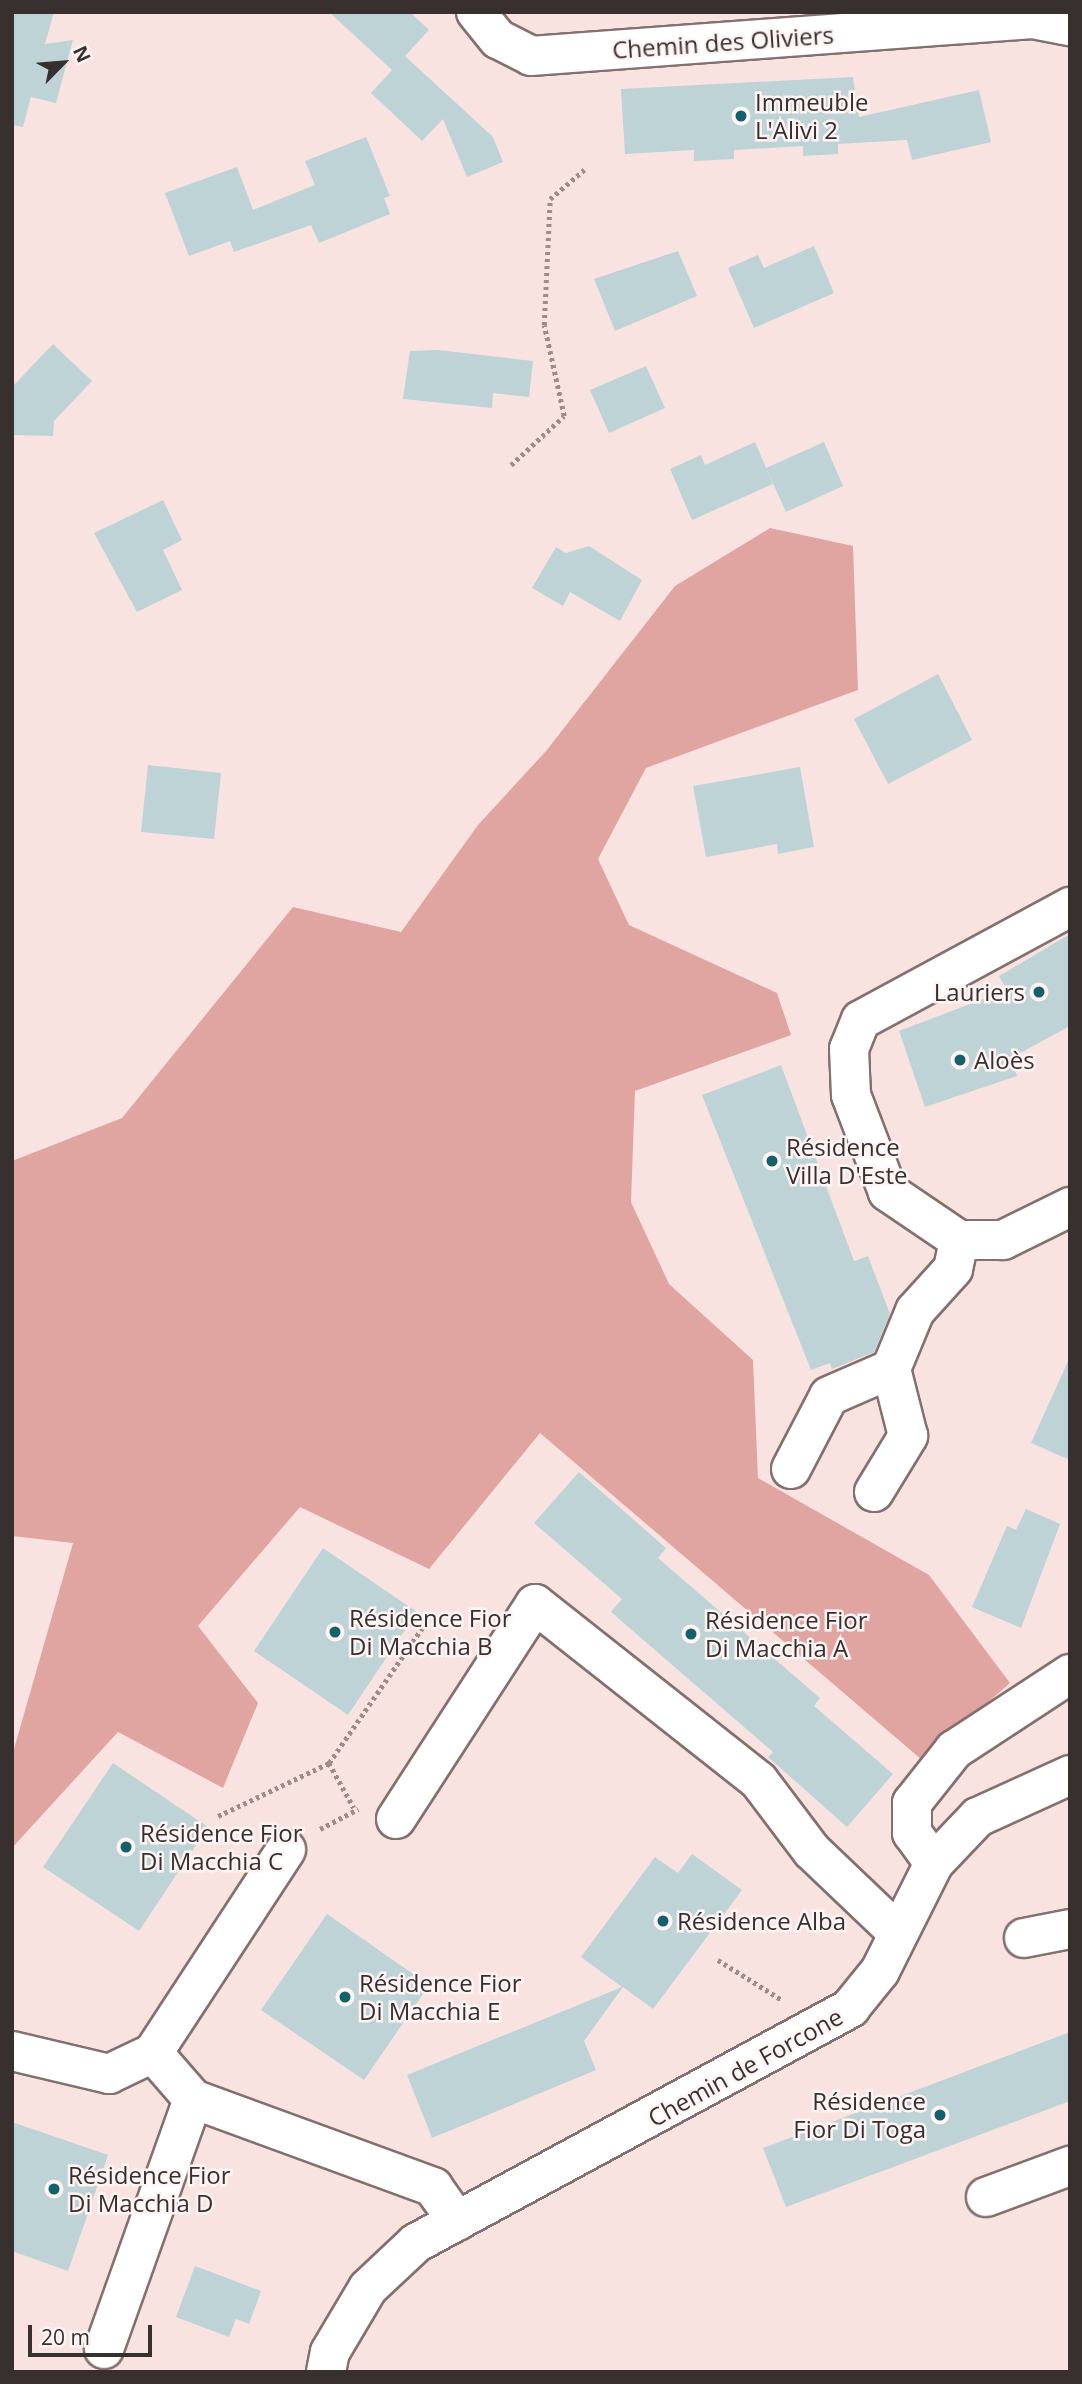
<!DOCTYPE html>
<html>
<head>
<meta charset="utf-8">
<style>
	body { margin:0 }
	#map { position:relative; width:1082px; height:2384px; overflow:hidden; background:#f9e3e1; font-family:"Open Sans",sans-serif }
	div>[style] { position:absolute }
	.green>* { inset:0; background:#e0a5a0 }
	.building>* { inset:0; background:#bdd3d6 }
	.path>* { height:4.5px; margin-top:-2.25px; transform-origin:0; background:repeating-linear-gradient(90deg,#9c8d8b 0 3.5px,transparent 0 7px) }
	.roads { filter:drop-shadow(2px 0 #83706f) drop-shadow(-2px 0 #83706f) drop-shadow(0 2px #83706f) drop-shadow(0 -2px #83706f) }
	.minor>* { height:38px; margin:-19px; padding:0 19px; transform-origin:19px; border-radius:19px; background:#fff }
	.dots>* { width:19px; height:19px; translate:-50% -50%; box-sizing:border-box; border:4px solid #fdf4f3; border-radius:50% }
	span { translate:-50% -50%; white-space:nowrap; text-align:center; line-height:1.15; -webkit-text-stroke:5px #fdf4f3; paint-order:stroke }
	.street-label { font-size:24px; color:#38302f }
	.poi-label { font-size:24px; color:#38302f }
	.left { translate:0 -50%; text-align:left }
	.right { translate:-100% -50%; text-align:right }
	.frame { position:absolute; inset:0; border:14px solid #38302f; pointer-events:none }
	.north { position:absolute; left:28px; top:28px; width:70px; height:70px; -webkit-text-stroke:5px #fdf4f3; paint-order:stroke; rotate:65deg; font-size:19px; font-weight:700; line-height:28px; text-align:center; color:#38302f }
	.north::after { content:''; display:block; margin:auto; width:24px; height:32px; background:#38302f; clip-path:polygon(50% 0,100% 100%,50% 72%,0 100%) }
	.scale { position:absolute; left:28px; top:2325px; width:124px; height:32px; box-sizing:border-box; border:4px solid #38302f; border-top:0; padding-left:9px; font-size:21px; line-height:24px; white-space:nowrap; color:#38302f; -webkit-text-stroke:5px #fdf4f3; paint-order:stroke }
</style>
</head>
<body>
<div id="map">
	<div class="green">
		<i style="clip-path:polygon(770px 528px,853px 546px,858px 690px,646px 768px,598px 859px,629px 925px,777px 993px,791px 1035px,635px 1091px,631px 1202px,669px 1284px,753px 1360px,758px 1478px,929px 1575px,1010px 1683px,922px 1760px,540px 1433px,429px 1569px,300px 1507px,198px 1626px,258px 1703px,223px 1788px,118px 1732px,12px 1848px,12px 1756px,73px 1543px,12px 1536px,12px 1161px,122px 1118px,293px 907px,401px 932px,478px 825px,546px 751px,675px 586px)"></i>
	</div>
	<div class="building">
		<i style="clip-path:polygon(12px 12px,54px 12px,45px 44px,73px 40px,56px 103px,31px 97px,23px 127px,12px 125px)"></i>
		<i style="clip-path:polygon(329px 12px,410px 12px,429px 30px,405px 56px,493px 137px,503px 162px,467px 177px,443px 119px,422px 141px,371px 93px,392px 70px)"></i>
		<i style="clip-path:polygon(853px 77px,859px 117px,979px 90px,991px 142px,912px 160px,907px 140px,838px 144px,838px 154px,803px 156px,803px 146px,734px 150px,734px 159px,694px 161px,694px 150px,625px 154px,621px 89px)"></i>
		<i style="clip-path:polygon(366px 137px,390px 196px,384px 198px,390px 214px,319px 243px,311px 225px,234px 252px,230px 241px,189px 256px,165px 193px,237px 167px,253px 210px,315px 185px,305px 161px)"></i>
		<i style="clip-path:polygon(814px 246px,834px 293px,754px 328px,728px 268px,758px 255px,764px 268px)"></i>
		<i style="clip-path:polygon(678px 251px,697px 296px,615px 331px,594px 279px)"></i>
		<i style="clip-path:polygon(53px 344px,92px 381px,54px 421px,53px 436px,12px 435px,12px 387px)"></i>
		<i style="clip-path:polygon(437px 350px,533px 361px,529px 397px,493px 393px,492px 408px,403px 399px,410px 351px)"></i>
		<i style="clip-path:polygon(646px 366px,665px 408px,609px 433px,590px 390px)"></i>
		<i style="clip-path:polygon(755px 442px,773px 484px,692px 520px,670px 469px,701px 455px,705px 465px)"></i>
		<i style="clip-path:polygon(824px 442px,843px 486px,786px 512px,766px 468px)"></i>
		<i style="clip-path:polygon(163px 500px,182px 540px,163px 550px,182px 590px,137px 612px,94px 533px)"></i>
		<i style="clip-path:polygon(589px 546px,642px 580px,620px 621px,570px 592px,563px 606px,532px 588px,556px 547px,566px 553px)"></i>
		<i style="clip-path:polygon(938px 674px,972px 740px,888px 784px,854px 719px)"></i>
		<i style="clip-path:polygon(148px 765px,221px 773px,214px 839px,141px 832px)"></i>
		<i style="clip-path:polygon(800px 767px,814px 847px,778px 854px,777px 844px,706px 857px,693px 786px)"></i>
		<i style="clip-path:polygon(1070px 934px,1070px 1026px,1011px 1058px,1017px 1076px,925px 1107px,899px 1031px,1007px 990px,999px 976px)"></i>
		<i style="clip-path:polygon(781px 1065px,854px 1261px,868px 1256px,890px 1314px,874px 1352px,832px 1369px,830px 1363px,811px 1370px,702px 1095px)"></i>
		<i style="clip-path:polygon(1070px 1357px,1070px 1460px,1031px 1443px)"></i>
		<i style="clip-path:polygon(579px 1472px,666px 1548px,658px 1558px,820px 1698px,814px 1706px,893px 1774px,847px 1827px,768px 1757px,773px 1752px,611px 1612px,622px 1599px,534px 1523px)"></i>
		<i style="clip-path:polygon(1026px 1509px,1060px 1524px,1021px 1628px,972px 1607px,1007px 1526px,1016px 1530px)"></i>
		<i style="clip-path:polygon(323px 1548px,417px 1612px,348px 1715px,254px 1651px)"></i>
		<i style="clip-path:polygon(113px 1763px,208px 1827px,139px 1931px,43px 1867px)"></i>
		<i style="clip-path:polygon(692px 1854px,742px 1890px,653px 2009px,623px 1987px,584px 2041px,596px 2070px,432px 2138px,407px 2075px,622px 1987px,581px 1957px,655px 1857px,678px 1873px)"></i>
		<i style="clip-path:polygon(327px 1914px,429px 1985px,364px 2080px,261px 2010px)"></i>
		<i style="clip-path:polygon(1070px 2032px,1070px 2101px,786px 2207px,763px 2148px)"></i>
		<i style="clip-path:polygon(12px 2122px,108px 2155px,68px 2271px,12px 2251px)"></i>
		<i style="clip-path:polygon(195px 2266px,261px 2291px,249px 2324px,236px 2319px,229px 2337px,176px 2317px)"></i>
	</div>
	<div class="path">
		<i style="left:511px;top:465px;width:72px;rotate:-42.8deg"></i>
		<i style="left:564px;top:416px;width:93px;rotate:-102.4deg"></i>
		<i style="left:544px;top:325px;width:126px;rotate:-87.3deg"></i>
		<i style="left:550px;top:199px;width:45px;rotate:-40.5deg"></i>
		<i style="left:329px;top:1763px;width:51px;rotate:60.9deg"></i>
		<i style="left:218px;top:1816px;width:123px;rotate:-25.5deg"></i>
		<i style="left:329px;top:1763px;width:169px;rotate:-55.4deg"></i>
		<i style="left:320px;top:1829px;width:43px;rotate:-27.8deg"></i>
		<i style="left:718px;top:1960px;width:75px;rotate:32deg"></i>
	</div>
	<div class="roads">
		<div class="minor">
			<i style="left:476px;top:12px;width:35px;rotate:51deg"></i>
			<i style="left:498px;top:39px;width:37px;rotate:27deg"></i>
			<i style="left:531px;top:56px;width:503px;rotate:-4.22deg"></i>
			<i style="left:1033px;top:19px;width:38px;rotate:11deg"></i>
			<i style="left:959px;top:1240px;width:86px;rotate:-145.9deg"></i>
			<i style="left:888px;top:1192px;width:104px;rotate:-110.9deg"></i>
			<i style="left:851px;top:1095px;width:46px;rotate:-92.5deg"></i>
			<i style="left:849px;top:1049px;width:31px;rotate:-68deg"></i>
			<i style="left:861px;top:1020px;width:238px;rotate:-28.4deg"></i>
			<i style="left:959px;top:1240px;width:44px"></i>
			<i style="left:1003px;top:1240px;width:75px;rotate:-26.2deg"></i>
			<i style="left:791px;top:1469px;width:82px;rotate:-62.5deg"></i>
			<i style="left:829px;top:1396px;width:68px;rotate:-23.5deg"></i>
			<i style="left:891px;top:1369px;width:63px;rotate:-67.5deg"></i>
			<i style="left:915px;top:1311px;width:57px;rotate:-47.9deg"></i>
			<i style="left:953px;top:1269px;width:30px;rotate:-78deg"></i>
			<i style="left:874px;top:1492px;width:66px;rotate:-58.7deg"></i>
			<i style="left:908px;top:1436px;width:69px;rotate:-104.2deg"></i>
			<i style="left:396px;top:1819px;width:256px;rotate:-57.1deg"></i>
			<i style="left:535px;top:1604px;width:285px;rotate:38.3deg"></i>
			<i style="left:759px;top:1781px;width:88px;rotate:52.9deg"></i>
			<i style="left:812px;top:1851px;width:117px;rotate:43.6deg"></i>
			<i style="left:934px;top:1863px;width:37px;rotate:-126deg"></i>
			<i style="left:912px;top:1833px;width:30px;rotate:-90deg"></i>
			<i style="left:912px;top:1803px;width:68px;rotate:-51.6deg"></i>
			<i style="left:954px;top:1750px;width:139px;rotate:-33.2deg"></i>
			<i style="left:1024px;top:1938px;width:47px;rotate:-11.1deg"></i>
			<i style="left:12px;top:2051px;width:100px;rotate:13.3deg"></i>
			<i style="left:109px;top:2074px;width:49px;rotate:-25.5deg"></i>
			<i style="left:153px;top:2053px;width:61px;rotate:49deg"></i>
			<i style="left:193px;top:2099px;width:256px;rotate:20.1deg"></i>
			<i style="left:433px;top:2187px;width:42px;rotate:54.8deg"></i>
			<i style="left:153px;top:2053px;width:243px;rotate:-56.8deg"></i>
			<i style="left:986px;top:2197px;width:90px;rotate:-20.3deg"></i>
			<i style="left:104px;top:2349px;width:265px;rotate:-70.4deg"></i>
			<i style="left:326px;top:2372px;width:20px;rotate:-79deg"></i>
			<i style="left:330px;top:2352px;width:74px;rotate:-59.3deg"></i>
			<i style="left:368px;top:2288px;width:66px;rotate:-43.2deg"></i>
			<i style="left:416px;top:2243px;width:494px;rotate:-28.4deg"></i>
			<i style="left:850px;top:2008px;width:48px;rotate:-51deg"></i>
			<i style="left:880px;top:1971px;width:121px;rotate:-63.4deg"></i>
			<i style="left:934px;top:1863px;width:64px;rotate:-46.3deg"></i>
			<i style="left:978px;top:1817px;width:101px;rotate:-24.5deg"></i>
		</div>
	</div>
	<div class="dots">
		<i style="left:741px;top:116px;background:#13616b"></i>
		<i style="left:1039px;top:992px;background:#13616b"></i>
		<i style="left:960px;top:1060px;background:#13616b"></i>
		<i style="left:772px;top:1161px;background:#13616b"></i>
		<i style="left:335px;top:1632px;background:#13616b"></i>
		<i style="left:691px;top:1634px;background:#13616b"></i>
		<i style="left:126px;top:1847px;background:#13616b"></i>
		<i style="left:663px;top:1921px;background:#13616b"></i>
		<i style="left:345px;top:1997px;background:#13616b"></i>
		<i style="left:940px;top:2115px;background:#13616b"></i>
		<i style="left:54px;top:2189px;background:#13616b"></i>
	</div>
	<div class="street-label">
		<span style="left:723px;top:42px;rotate:-4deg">Chemin des Oliviers</span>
		<span style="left:745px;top:2067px;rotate:-29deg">Chemin de Forcone</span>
	</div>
	<div class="poi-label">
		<span class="left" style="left:755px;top:116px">Immeuble<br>L'Alivi 2</span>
		<span class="right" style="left:1025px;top:992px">Lauriers</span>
		<span class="left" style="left:974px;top:1060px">Aloès</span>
		<span class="left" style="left:786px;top:1161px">Résidence<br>Villa D'Este</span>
		<span class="left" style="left:349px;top:1632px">Résidence Fior<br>Di Macchia B</span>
		<span class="left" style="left:705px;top:1634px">Résidence Fior<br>Di Macchia A</span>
		<span class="left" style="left:140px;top:1847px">Résidence Fior<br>Di Macchia C</span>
		<span class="left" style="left:677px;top:1921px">Résidence Alba</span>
		<span class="left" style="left:359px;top:1997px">Résidence Fior<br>Di Macchia E</span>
		<span class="right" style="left:926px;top:2115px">Résidence<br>Fior Di Toga</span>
		<span class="left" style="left:68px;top:2189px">Résidence Fior<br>Di Macchia D</span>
	</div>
	<div class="frame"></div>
	<div class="north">N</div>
	<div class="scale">20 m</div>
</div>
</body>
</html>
